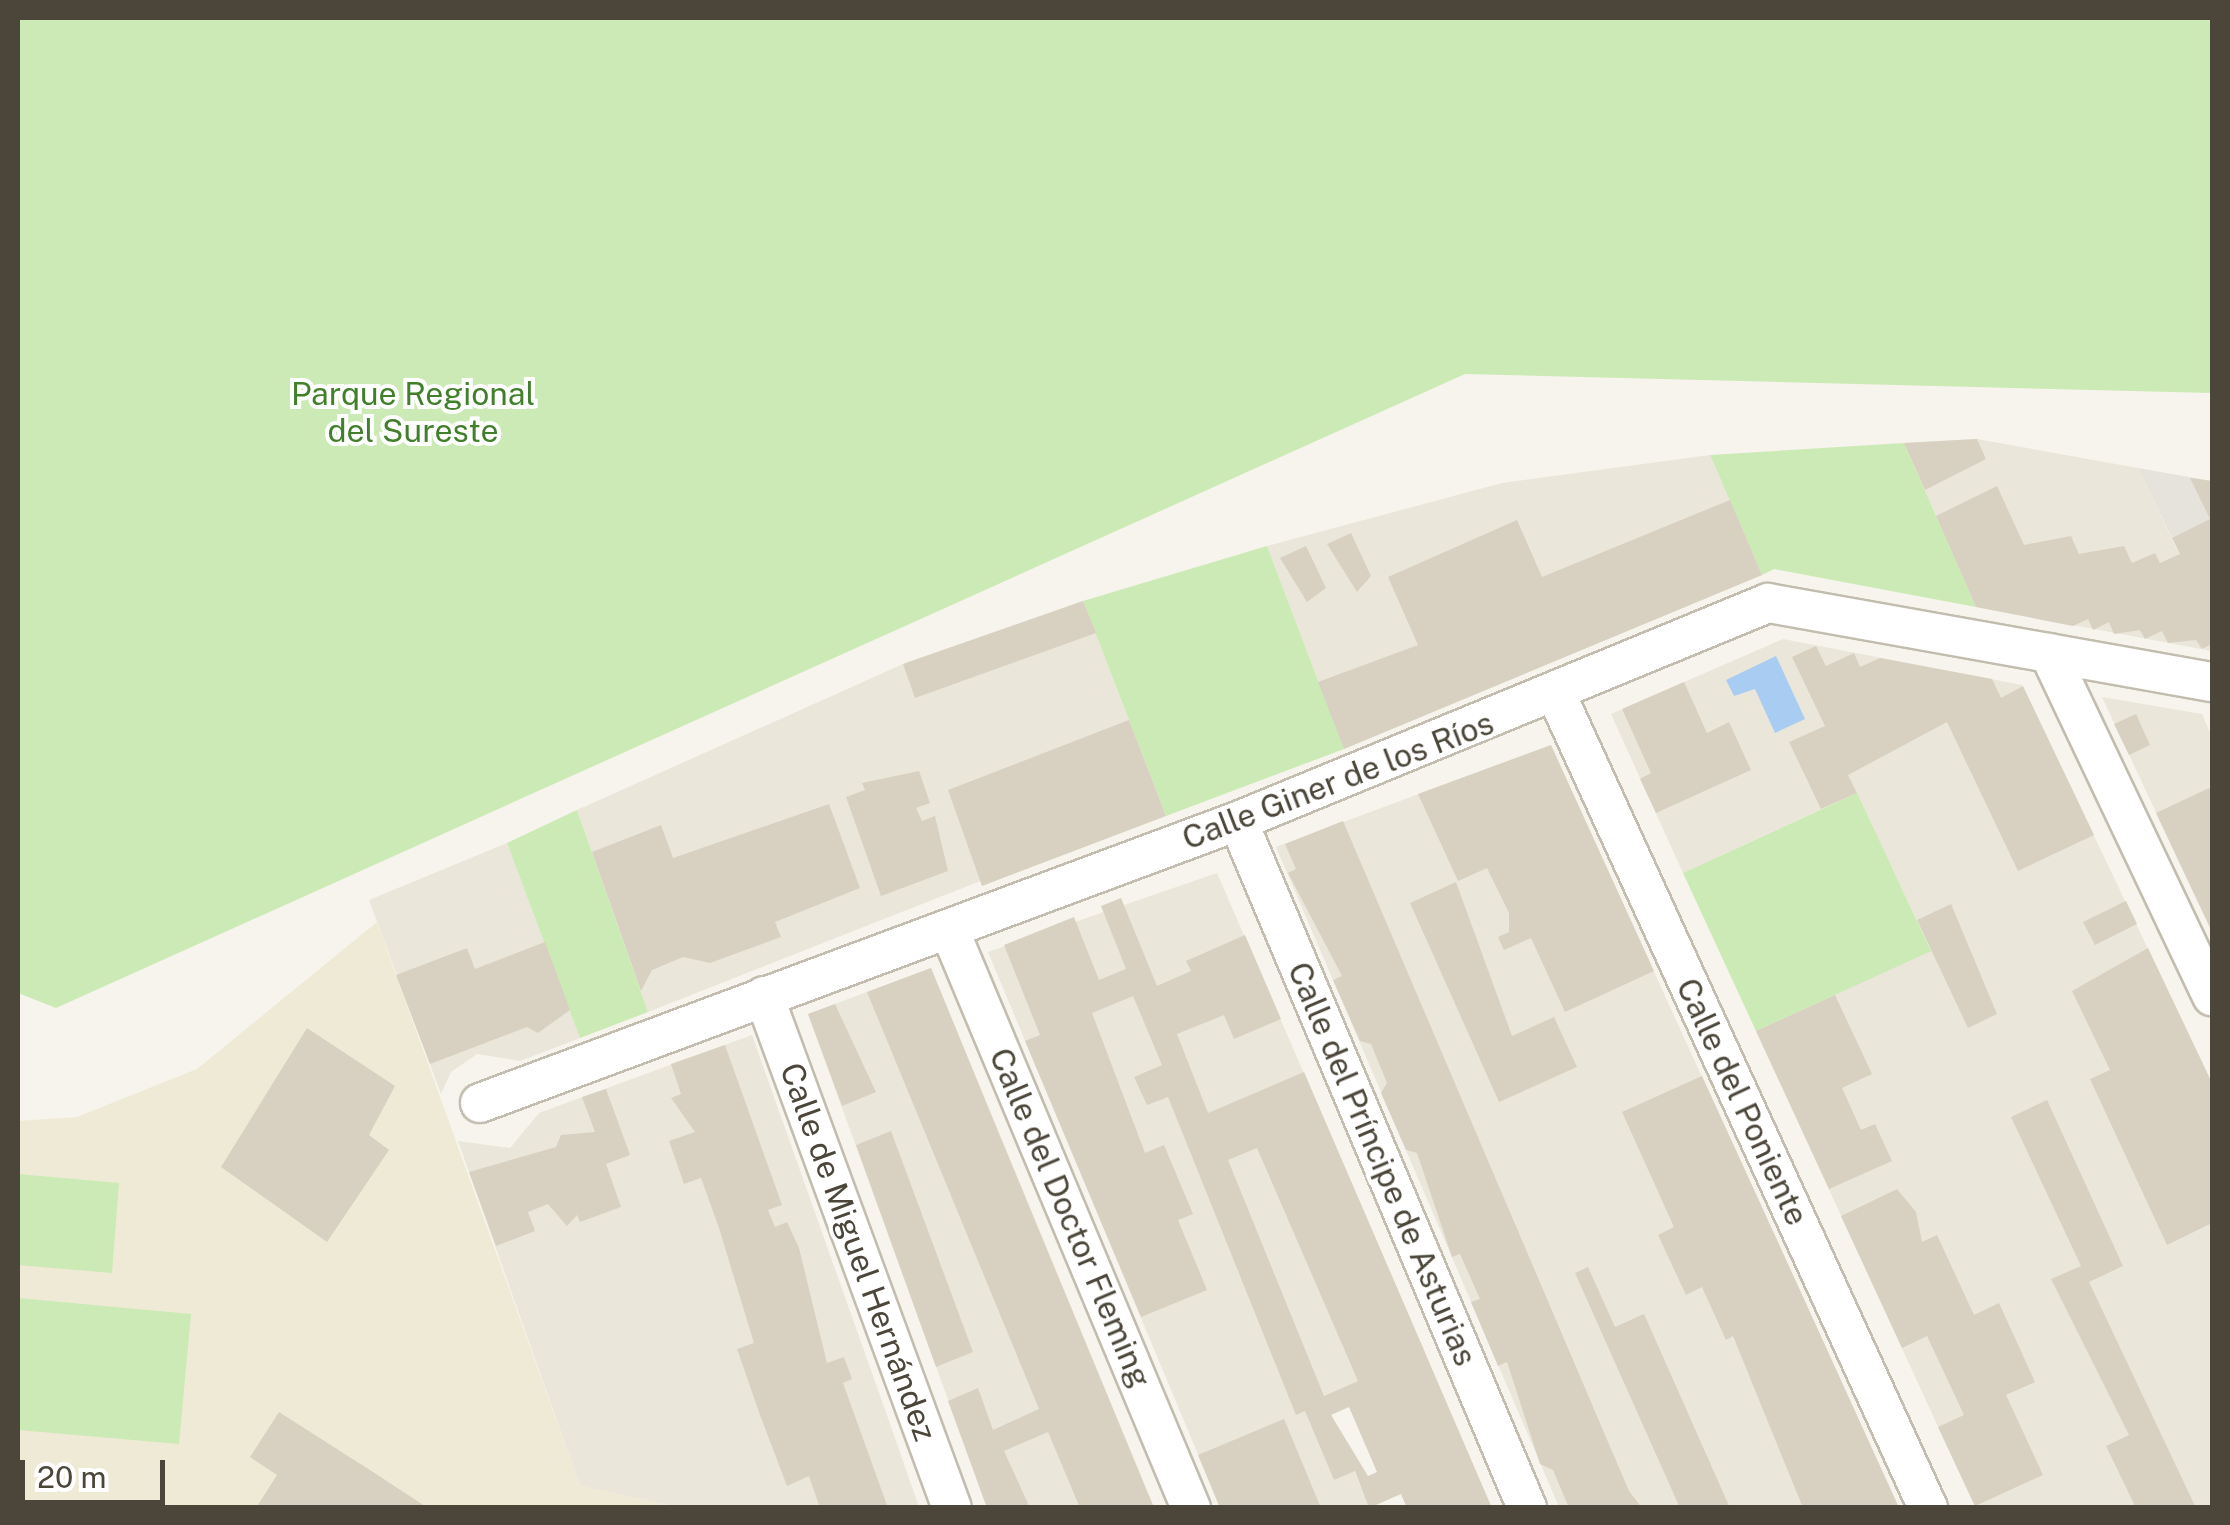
<!DOCTYPE html>
<html>
<head>
<meta charset="utf-8">
<style>
	body { margin:0 }
	#map { position:relative; width:2230px; height:1525px; overflow:hidden; background:#f6f4ec; font-family:"Public Sans",sans-serif }
	div>[style] { position:absolute }
	.residential>* { inset:0; background:#eae6da }
	.industrial>* { inset:0; background:#e6e3dd }
	.education>* { inset:0; background:#efead6 }
	.green>* { inset:0; background:#cceab5 }
	.water>* { inset:0; background:#a9ccf2 }
	.building>* { inset:0; background:#d8d1c1 }
	.roads { filter:drop-shadow(2px 0 #c2bdae) drop-shadow(-2px 0 #c2bdae) drop-shadow(0 2px #c2bdae) drop-shadow(0 -2px #c2bdae) }
	.street>* { height:38px; margin:-19px; padding:0 19px; transform-origin:19px; border-radius:19px; background:#fff }
	span { translate:-50% -50%; white-space:nowrap; text-align:center; line-height:1.15; -webkit-text-stroke:8px #fff; paint-order:stroke }
	.park-label { font-size:32px; color:#417f2a }
	.street-label { font-size:32px; color:#4b4639 }
	.frame { position:absolute; inset:0; border:20px solid #4b4639; pointer-events:none }
	.scale { position:absolute; left:20px; top:1460px; width:145px; height:45px; box-sizing:border-box; border:5px solid #4b4639; border-top:0; padding-left:12px; font-size:30px; line-height:35px; white-space:nowrap; color:#4b4639; -webkit-text-stroke:8px #fff; paint-order:stroke }
</style>
</head>
<body>
<div id="map">
	<div class="residential">
		<i style="clip-path:polygon(1977px 439px,2138px 468px,2212px 623px,2212px 651px,1976px 607px,1904px 443px)"></i>
		<i style="clip-path:polygon(1710px 455px,1762px 575px,1344px 749px,1267px 546px,1502px 483px)"></i>
		<i style="clip-path:polygon(1083px 601px,1163px 809px,648px 1012px,577px 810px,903px 664px)"></i>
		<i style="clip-path:polygon(1783px 639px,2022px 685px,2212px 1083px,2212px 1507px,1975px 1507px,1756px 1031px,1931px 950px,1856px 793px,1683px 873px,1611px 714px)"></i>
		<i style="clip-path:polygon(2102px 697px,2202px 714px,2212px 737px,2212px 932px)"></i>
		<i style="clip-path:polygon(1551px 745px,1600px 854px,1899px 1507px,1559px 1507px,1276px 847px)"></i>
		<i style="clip-path:polygon(507px 843px,580px 1038px,520px 1061px,477px 1054px,451px 1072px,441px 1094px,369px 900px)"></i>
		<i style="clip-path:polygon(1217px 873px,1425px 1352px,1324px 1396px,1369px 1507px,1220px 1507px,988px 952px)"></i>
		<i style="clip-path:polygon(931px 968px,1154px 1507px,987px 1507px,808px 1014px)"></i>
		<i style="clip-path:polygon(752px 1035px,895px 1438px,919px 1507px,677px 1507px,580px 1486px,458px 1141px,510px 1148px,539px 1113px)"></i>
	</div>
	<div class="industrial">
		<i style="clip-path:polygon(2138px 468px,2212px 481px,2212px 623px,2172px 538px)"></i>
	</div>
	<div class="education">
		<i style="clip-path:polygon(377px 922px,580px 1486px,677px 1507px,18px 1508px,18px 1121px,77px 1117px,197px 1069px)"></i>
	</div>
	<div class="green">
		<i style="clip-path:polygon(18px 18px,2212px 18px,2212px 393px,1465px 374px,56px 1008px,18px 993px)"></i>
		<i style="clip-path:polygon(1904px 443px,1976px 607px,1774px 569px,1762px 575px,1710px 455px)"></i>
		<i style="clip-path:polygon(1267px 546px,1344px 749px,1166px 816px,1083px 601px)"></i>
		<i style="clip-path:polygon(1857px 793px,1931px 951px,1756px 1031px,1683px 873px)"></i>
		<i style="clip-path:polygon(577px 810px,648px 1012px,580px 1038px,507px 843px)"></i>
		<i style="clip-path:polygon(18px 1174px,119px 1183px,112px 1273px,18px 1265px)"></i>
		<i style="clip-path:polygon(18px 1298px,191px 1314px,179px 1444px,18px 1430px)"></i>
	</div>
	<div class="water">
		<i style="clip-path:polygon(1776px 656px,1805px 719px,1775px 733px,1755px 689px,1734px 696px,1726px 680px)"></i>
	</div>
	<div class="building">
		<i style="clip-path:polygon(1977px 439px,1986px 459px,1925px 490px,1904px 443px)"></i>
		<i style="clip-path:polygon(2190px 478px,2212px 481px,2212px 644px,2202px 649px,2196px 640px,2168px 643px,2162px 631px,2145px 639px,2140px 630px,2114px 634px,2109px 622px,2093px 630px,2088px 619px,2073px 626px,1976px 607px,1936px 516px,1997px 486px,2024px 545px,2071px 536px,2079px 554px,2124px 546px,2132px 563px,2155px 553px,2160px 563px,2180px 554px,2172px 538px,2210px 519px)"></i>
		<i style="clip-path:polygon(1730px 500px,1762px 575px,1344px 749px,1318px 682px,1418px 645px,1388px 577px,1517px 520px,1542px 577px)"></i>
		<i style="clip-path:polygon(1351px 533px,1371px 576px,1357px 592px,1327px 544px)"></i>
		<i style="clip-path:polygon(1306px 546px,1326px 588px,1307px 602px,1280px 558px)"></i>
		<i style="clip-path:polygon(1083px 601px,1096px 633px,915px 698px,903px 664px)"></i>
		<i style="clip-path:polygon(1816px 646px,1826px 666px,1854px 653px,1860px 667px,1880px 658px,1992px 679px,2001px 698px,2023px 686px,2094px 835px,2018px 871px,1947px 722px,1848px 775px,1857px 793px,1821px 809px,1789px 742px,1825px 726px,1792px 657px)"></i>
		<i style="clip-path:polygon(1684px 682px,1707px 733px,1729px 722px,1751px 770px,1656px 813px,1640px 779px,1651px 773px,1622px 709px)"></i>
		<i style="clip-path:polygon(2136px 714px,2150px 745px,2129px 755px,2114px 724px)"></i>
		<i style="clip-path:polygon(1129px 720px,1166px 816px,982px 886px,948px 790px)"></i>
		<i style="clip-path:polygon(1551px 745px,1654px 971px,1565px 1012px,1531px 938px,1504px 950px,1498px 937px,1509px 932px,1509px 913px,1487px 868px,1458px 881px,1418px 794px)"></i>
		<i style="clip-path:polygon(919px 771px,930px 803px,916px 808px,922px 821px,935px 816px,948px 871px,881px 896px,846px 797px,865px 790px,862px 783px)"></i>
		<i style="clip-path:polygon(2209px 788px,2212px 794px,2212px 932px,2156px 813px)"></i>
		<i style="clip-path:polygon(829px 804px,860px 888px,775px 922px,781px 937px,710px 963px,683px 957px,652px 970px,641px 991px,592px 852px,661px 825px,673px 858px)"></i>
		<i style="clip-path:polygon(1343px 821px,1629px 1491px,1642px 1508px,1569px 1508px,1553px 1470px,1540px 1464px,1507px 1362px,1498px 1366px,1471px 1302px,1480px 1299px,1460px 1254px,1452px 1257px,1417px 1153px,1406px 1150px,1381px 1093px,1387px 1083px,1371px 1044px,1360px 1041px,1333px 980px,1342px 976px,1288px 873px,1296px 869px,1285px 844px)"></i>
		<i style="clip-path:polygon(1456px 882px,1512px 1036px,1554px 1017px,1577px 1067px,1499px 1102px,1410px 903px)"></i>
		<i style="clip-path:polygon(evenodd,1121px 898px,1157px 986px,1191px 971px,1186px 961px,1245px 935px,1281px 1019px,1234px 1039px,1224px 1015px,1177px 1034px,1208px 1113px,1304px 1072px,1492px 1508px,1407px 1508px,1401px 1494px,1369px 1508px,1355px 1471px,1334px 1480px,1305px 1411px,1296px 1415px,1168px 1097px,1147px 1105px,1134px 1077px,1162px 1065px,1133px 996px,1092px 1013px,1145px 1153px,1164px 1145px,1193px 1214px,1178px 1220px,1207px 1290px,1141px 1317px,1025px 1041px,1040px 1035px,1004px 945px,1074px 917px,1099px 980px,1126px 969px,1101px 906px,1121px 898px,1257px 1148px,1358px 1381px,1324px 1396px,1228px 1160px,1257px 1148px,1121px 898px,1349px 1407px,1377px 1472px,1368px 1476px,1331px 1415px,1349px 1407px)"></i>
		<i style="clip-path:polygon(2126px 901px,2137px 924px,2095px 945px,2083px 922px)"></i>
		<i style="clip-path:polygon(1951px 904px,1997px 1014px,1968px 1028px,1917px 920px)"></i>
		<i style="clip-path:polygon(545px 942px,570px 1010px,538px 1033px,527px 1027px,430px 1064px,396px 975px,467px 948px,475px 969px)"></i>
		<i style="clip-path:polygon(2148px 948px,2212px 1083px,2212px 1223px,2167px 1245px,2090px 1079px,2110px 1070px,2072px 991px)"></i>
		<i style="clip-path:polygon(931px 968px,995px 1124px,1154px 1508px,1080px 1508px,1048px 1432px,1004px 1451px,1030px 1508px,987px 1508px,948px 1401px,978px 1388px,993px 1430px,1039px 1409px,867px 992px)"></i>
		<i style="clip-path:polygon(1835px 995px,1872px 1074px,1842px 1088px,1861px 1130px,1875px 1124px,1892px 1161px,1829px 1189px,1756px 1031px)"></i>
		<i style="clip-path:polygon(835px 1004px,876px 1092px,842px 1106px,808px 1014px)"></i>
		<i style="clip-path:polygon(307px 1028px,395px 1086px,369px 1135px,389px 1150px,327px 1242px,221px 1167px)"></i>
		<i style="clip-path:polygon(725px 1045px,782px 1205px,768px 1210px,775px 1227px,787px 1222px,799px 1248px,827px 1363px,844px 1357px,852px 1379px,843px 1383px,888px 1508px,820px 1508px,809px 1476px,787px 1486px,760px 1415px,737px 1349px,754px 1343px,719px 1228px,701px 1178px,684px 1184px,669px 1141px,695px 1132px,671px 1098px,681px 1094px,671px 1064px)"></i>
		<i style="clip-path:polygon(1702px 1076px,1804px 1299px,1899px 1508px,1803px 1508px,1733px 1336px,1726px 1340px,1702px 1287px,1686px 1295px,1658px 1235px,1674px 1227px,1622px 1112px)"></i>
		<i style="clip-path:polygon(606px 1089px,630px 1155px,606px 1164px,621px 1207px,580px 1222px,577px 1215px,567px 1226px,548px 1204px,528px 1212px,535px 1231px,496px 1246px,469px 1172px,556px 1147px,561px 1135px,595px 1132px,582px 1097px)"></i>
		<i style="clip-path:polygon(2047px 1100px,2123px 1266px,2089px 1282px,2196px 1508px,2136px 1508px,2106px 1446px,2129px 1435px,2051px 1279px,2081px 1266px,2011px 1117px)"></i>
		<i style="clip-path:polygon(891px 1131px,973px 1352px,936px 1367px,856px 1145px)"></i>
		<i style="clip-path:polygon(1897px 1189px,1916px 1212px,1922px 1242px,1937px 1235px,1974px 1315px,1999px 1303px,2035px 1382px,2006px 1395px,2043px 1475px,1975px 1506px,1938px 1427px,1964px 1415px,1927px 1336px,1902px 1348px,1841px 1216px)"></i>
		<i style="clip-path:polygon(1588px 1267px,1615px 1327px,1644px 1314px,1730px 1508px,1680px 1508px,1575px 1273px)"></i>
		<i style="clip-path:polygon(279px 1412px,373px 1472px,428px 1508px,256px 1508px,277px 1475px,250px 1457px)"></i>
		<i style="clip-path:polygon(1284px 1419px,1321px 1508px,1220px 1508px,1198px 1455px)"></i>
	</div>
	<div class="roads">
		<div class="street">
			<i style="left:2049px;top:653px;width:380px;rotate:64.6deg"></i>
			<i style="left:1557px;top:696px;width:893px;rotate:65.44deg"></i>
			<i style="left:1238px;top:821px;width:745px;rotate:67.18deg"></i>
			<i style="left:949px;top:929px;width:628px;rotate:67.32deg"></i>
			<i style="left:764px;top:996px;width:545px;rotate:69.84deg"></i>
			<i style="left:480px;top:1103px;width:809px;rotate:-20.41deg"></i>
			<i style="left:1238px;top:821px;width:573px;rotate:-22.36deg"></i>
			<i style="left:1768px;top:603px;width:451px;rotate:10.1deg"></i>
		</div>
	</div>
	<div class="park-label">
		<span style="left:413px;top:413px">Parque Regional<br>del Sureste</span>
	</div>
	<div class="street-label">
		<span style="left:1338px;top:781px;rotate:-21deg">Calle Giner de los Ríos</span>
		<span style="left:1742px;top:1102px;rotate:65deg">Calle del Poniente</span>
		<span style="left:1382px;top:1164px;rotate:67deg">Calle del Príncipe de Asturias</span>
		<span style="left:1070px;top:1218px;rotate:67deg">Calle del Doctor Fleming</span>
		<span style="left:858px;top:1252px;rotate:70deg">Calle de Miguel Hernández</span>
	</div>
	<div class="frame"></div>
	<div class="scale">20 m</div>
</div>
</body>
</html>
